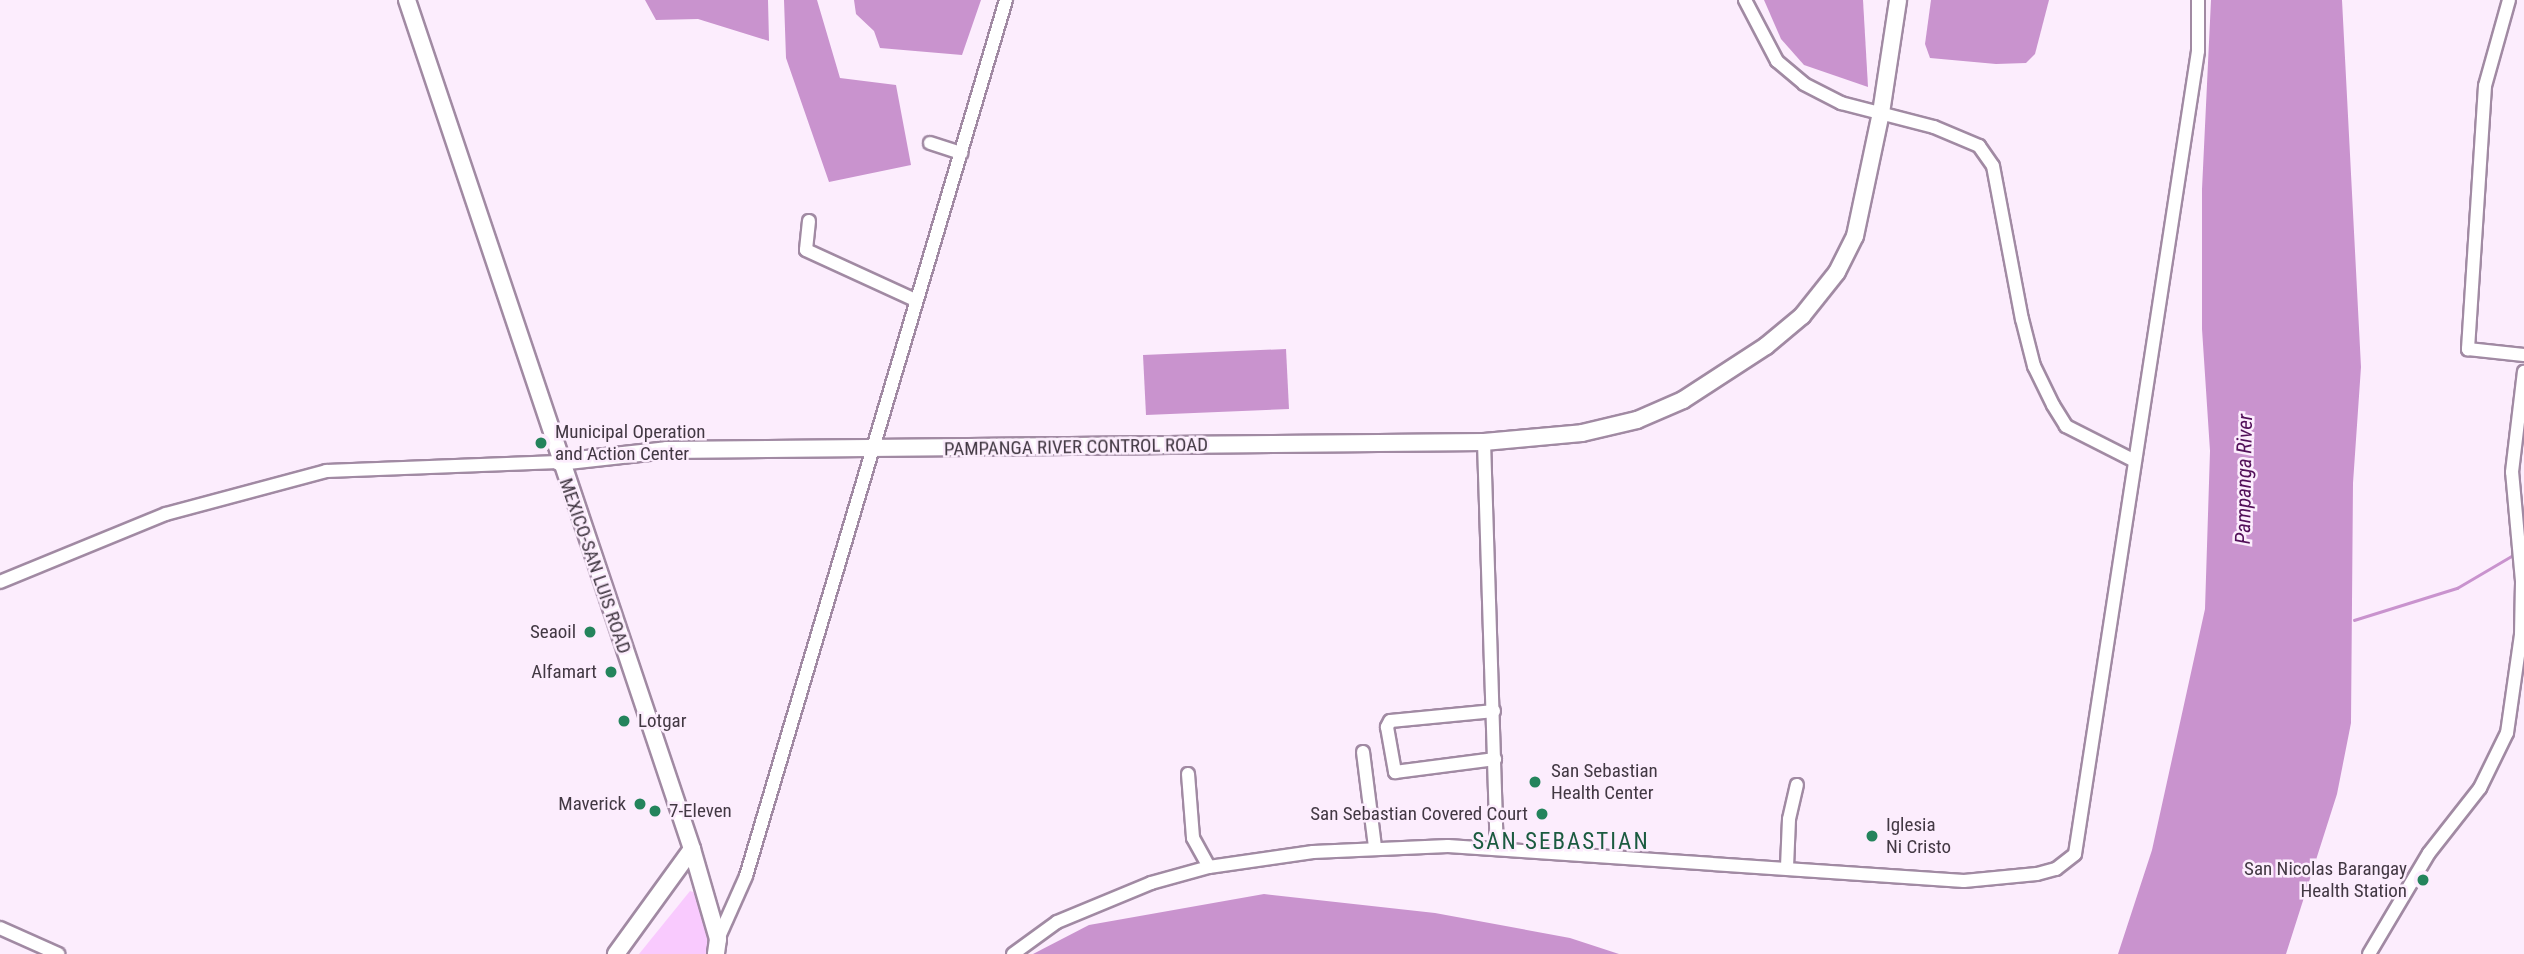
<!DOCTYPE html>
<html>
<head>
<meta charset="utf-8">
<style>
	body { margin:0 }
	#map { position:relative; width:2524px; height:954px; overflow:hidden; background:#fcedfd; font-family:"Roboto Condensed",sans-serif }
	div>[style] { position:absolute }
	.green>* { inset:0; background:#f9cafe }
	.water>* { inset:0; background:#c993ce }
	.stream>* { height:2.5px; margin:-1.25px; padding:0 1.25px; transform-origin:1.25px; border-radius:1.25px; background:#c993ce }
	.roads { filter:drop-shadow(2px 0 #a18aa3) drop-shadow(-2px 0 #a18aa3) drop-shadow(0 2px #a18aa3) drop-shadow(0 -2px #a18aa3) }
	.minor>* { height:12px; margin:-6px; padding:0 6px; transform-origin:6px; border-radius:6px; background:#fff }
	.major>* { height:16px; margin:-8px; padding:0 8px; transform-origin:8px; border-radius:8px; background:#fff }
	.dots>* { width:19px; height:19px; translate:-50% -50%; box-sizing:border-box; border:4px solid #fcedfd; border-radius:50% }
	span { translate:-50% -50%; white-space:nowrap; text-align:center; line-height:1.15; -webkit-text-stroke:5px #fcedfd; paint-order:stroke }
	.poi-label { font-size:19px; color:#423843 }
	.left { translate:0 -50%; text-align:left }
	.right { translate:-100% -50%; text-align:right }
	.street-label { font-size:19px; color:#423843 }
	.water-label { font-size:21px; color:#521059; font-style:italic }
	.quarter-label { font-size:23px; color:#1b5b40; letter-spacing:2px }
</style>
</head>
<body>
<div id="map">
	<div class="green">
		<i style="clip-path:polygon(690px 891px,696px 893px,707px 921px,707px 954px,639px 954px)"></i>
	</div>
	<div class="water">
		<i style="clip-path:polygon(645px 0,768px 0,769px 41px,698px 19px,656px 20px)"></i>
		<i style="clip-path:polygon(784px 0,817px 0,840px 78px,896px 85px,911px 165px,829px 182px,786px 58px)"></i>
		<i style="clip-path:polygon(854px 0,981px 0,962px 55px,880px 48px,874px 31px,856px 14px)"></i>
		<i style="clip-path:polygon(1764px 0,1863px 0,1868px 87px,1804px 65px,1781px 39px)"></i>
		<i style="clip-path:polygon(1931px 0,2049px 0,2035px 54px,2026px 63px,1996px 64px,1930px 58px,1925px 44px)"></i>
		<i style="clip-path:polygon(2211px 0,2342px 0,2361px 367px,2353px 483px,2351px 723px,2337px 794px,2286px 954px,2118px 954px,2152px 850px,2205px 609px,2210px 451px,2202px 329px,2202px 189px)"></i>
		<i style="clip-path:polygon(1286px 349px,1289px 409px,1146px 415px,1143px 355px)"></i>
		<i style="clip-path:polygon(1264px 894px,1435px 913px,1570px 938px,1619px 954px,1033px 954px,1089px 925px)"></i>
	</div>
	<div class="stream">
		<i style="left:2354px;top:620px;width:108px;rotate:-17.3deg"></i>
		<i style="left:2457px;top:588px;width:67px;rotate:-30.4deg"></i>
	</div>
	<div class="roads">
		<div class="minor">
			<i style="left:1745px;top:0;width:69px;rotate:62.3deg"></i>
			<i style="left:1777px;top:61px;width:35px;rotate:40deg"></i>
			<i style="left:1804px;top:84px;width:42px;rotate:27.2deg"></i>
			<i style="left:1841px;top:103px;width:96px;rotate:14.5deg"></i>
			<i style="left:1934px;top:127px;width:49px;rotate:22.9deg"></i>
			<i style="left:1979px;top:146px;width:24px;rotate:55deg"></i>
			<i style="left:1993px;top:166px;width:156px;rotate:79.3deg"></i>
			<i style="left:2022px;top:319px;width:49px;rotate:75.7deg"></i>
			<i style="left:2034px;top:366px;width:43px;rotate:64deg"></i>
			<i style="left:2053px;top:405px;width:25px;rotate:58deg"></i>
			<i style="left:2066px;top:426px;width:77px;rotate:26.9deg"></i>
			<i style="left:2509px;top:0;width:89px;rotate:105.6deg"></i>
			<i style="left:2485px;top:86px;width:264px;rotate:93.7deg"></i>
			<i style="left:2468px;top:349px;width:56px;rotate:6.1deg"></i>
			<i style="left:930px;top:143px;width:33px;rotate:18deg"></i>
			<i style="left:809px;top:221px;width:29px;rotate:96deg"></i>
			<i style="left:806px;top:250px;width:120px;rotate:24.6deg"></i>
			<i style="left:1484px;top:442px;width:406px;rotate:88.2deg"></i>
			<i style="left:0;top:582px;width:179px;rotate:-22.3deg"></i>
			<i style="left:166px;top:514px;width:166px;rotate:-15deg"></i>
			<i style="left:326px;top:471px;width:233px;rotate:-2.2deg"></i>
			<i style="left:1494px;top:711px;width:104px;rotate:174.5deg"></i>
			<i style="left:1390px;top:721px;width:7px;rotate:117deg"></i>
			<i style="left:1387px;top:727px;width:46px;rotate:79.9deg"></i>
			<i style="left:1395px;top:772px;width:101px;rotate:-7.4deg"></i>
			<i style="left:1363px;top:752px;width:96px;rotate:82.8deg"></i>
			<i style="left:1188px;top:774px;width:64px;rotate:85.5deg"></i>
			<i style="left:1193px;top:838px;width:33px;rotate:61deg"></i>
			<i style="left:1787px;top:867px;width:48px;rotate:-87.6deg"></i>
			<i style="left:1789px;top:819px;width:35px;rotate:-77deg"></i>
			<i style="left:0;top:928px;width:64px;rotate:24.1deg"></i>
			<i style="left:718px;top:939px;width:69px;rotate:-66deg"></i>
			<i style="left:746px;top:876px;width:914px;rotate:-73.47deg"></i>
			<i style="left:1013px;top:954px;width:54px;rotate:-36deg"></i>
			<i style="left:1057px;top:922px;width:102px;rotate:-22.5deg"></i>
			<i style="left:1151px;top:883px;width:60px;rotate:-15.4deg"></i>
			<i style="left:1209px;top:867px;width:105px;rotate:-8.2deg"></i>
			<i style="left:1313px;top:852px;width:135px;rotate:-2.5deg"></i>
			<i style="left:1448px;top:846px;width:517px;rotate:3.88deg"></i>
			<i style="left:1964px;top:881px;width:73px;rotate:-5.5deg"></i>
			<i style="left:2037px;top:874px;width:20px;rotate:-15deg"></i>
			<i style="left:2056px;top:869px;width:24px;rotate:-38deg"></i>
			<i style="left:2075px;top:854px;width:812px;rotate:-81.29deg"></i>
			<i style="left:2198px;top:51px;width:51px;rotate:-90deg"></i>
			<i style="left:2369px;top:954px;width:117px;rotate:-59.3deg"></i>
			<i style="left:2429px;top:853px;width:83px;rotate:-51.9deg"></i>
			<i style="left:2480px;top:788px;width:61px;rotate:-63.9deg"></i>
			<i style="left:2507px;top:733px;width:99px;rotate:-81.9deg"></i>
			<i style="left:2521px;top:635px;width:54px;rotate:-88.9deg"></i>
			<i style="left:2522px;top:581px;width:109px;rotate:-95.2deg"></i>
			<i style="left:2512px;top:472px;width:101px;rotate:-83.2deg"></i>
		</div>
		<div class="major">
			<i style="left:407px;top:0;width:896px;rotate:71.44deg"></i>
			<i style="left:692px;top:849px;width:130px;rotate:125.9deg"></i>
			<i style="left:559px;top:462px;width:109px;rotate:-6.3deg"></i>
			<i style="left:667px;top:450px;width:817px;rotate:-0.56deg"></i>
			<i style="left:1484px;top:442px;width:98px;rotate:-5.2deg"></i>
			<i style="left:1582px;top:433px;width:57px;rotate:-13.3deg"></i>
			<i style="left:1637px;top:420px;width:50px;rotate:-23.5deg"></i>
			<i style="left:1683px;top:400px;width:99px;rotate:-33deg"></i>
			<i style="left:1766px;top:346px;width:47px;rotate:-39.8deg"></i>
			<i style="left:1802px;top:316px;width:56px;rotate:-51.5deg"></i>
			<i style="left:1837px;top:272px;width:40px;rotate:-63.4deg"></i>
			<i style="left:1855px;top:236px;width:126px;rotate:-78.1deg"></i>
			<i style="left:1881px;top:113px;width:114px;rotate:-81.4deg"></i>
			<i style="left:692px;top:849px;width:94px;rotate:73.9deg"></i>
			<i style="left:718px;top:939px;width:15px;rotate:98deg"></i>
		</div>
	</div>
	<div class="dots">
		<i style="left:541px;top:443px;background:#24845c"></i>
		<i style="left:590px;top:632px;background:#24845c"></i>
		<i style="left:611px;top:672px;background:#24845c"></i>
		<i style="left:624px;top:721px;background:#24845c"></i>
		<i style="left:1535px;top:782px;background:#24845c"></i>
		<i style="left:640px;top:804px;background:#24845c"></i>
		<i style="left:655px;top:811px;background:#24845c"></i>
		<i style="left:1542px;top:814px;background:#24845c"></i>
		<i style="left:1872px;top:836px;background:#24845c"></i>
		<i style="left:2423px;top:880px;background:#24845c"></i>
	</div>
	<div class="poi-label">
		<span class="left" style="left:555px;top:443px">Municipal Operation<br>and Action Center</span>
		<span class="right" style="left:576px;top:632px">Seaoil</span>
		<span class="right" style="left:597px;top:672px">Alfamart</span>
		<span class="left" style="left:638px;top:721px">Lotgar</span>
		<span class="left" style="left:1551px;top:782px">San Sebastian<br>Health Center</span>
		<span class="right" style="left:626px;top:804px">Maverick</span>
		<span class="left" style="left:669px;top:811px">7-Eleven</span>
		<span class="right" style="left:1528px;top:814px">San Sebastian Covered Court</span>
		<span class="left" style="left:1886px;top:836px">Iglesia<br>Ni Cristo</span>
		<span class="right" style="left:2407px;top:880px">San Nicolas Barangay<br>Health Station</span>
	</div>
	<div class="street-label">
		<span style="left:1076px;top:447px;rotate:-1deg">PAMPANGA RIVER CONTROL ROAD</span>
		<span style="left:595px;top:566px;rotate:71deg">MEXICO-SAN LUIS ROAD</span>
	</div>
	<div class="water-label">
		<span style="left:2244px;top:479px;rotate:-89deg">Pampanga River</span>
	</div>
	<div class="quarter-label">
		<span style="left:1561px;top:842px">SAN SEBASTIAN</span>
	</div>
</div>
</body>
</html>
